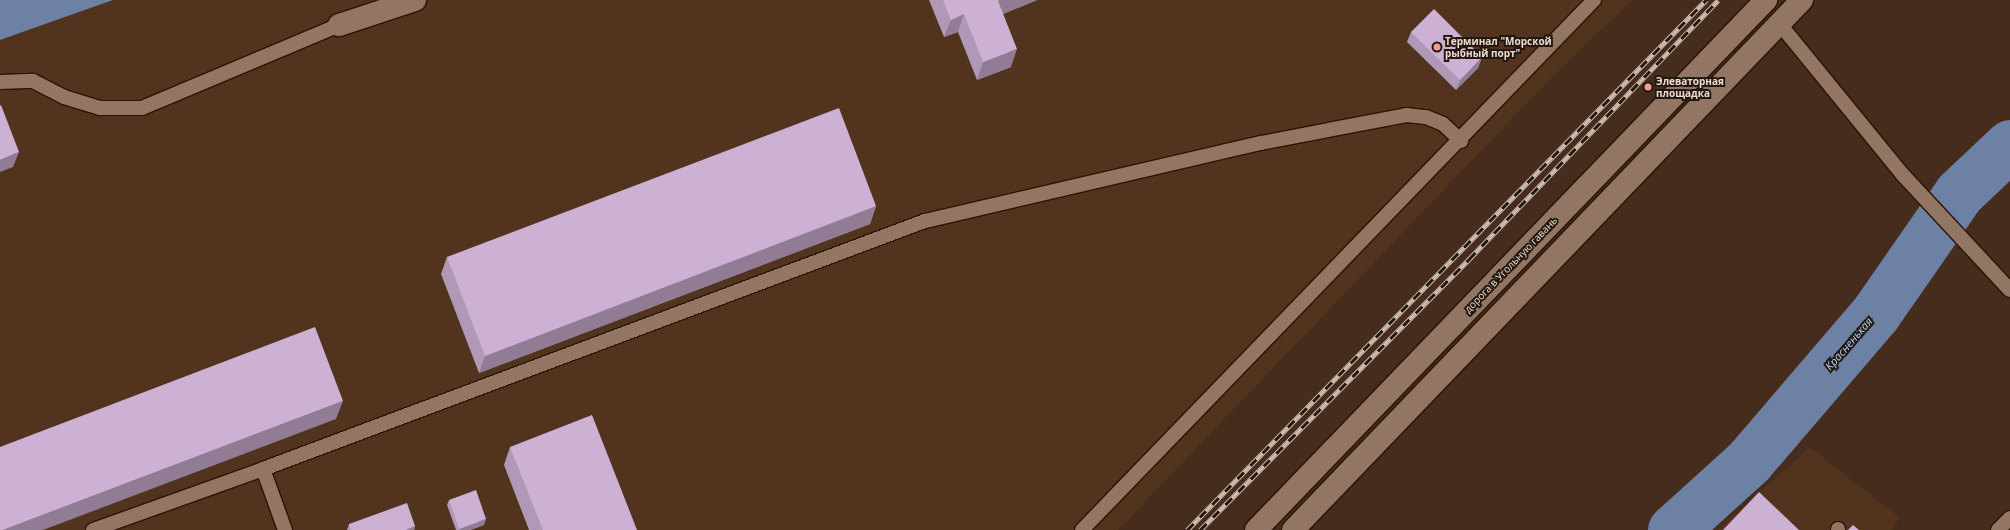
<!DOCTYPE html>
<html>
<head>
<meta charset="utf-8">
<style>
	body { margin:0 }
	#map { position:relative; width:2010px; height:530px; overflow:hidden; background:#452c1c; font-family:"Open Sans",sans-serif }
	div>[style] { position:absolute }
	.built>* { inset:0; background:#51331e }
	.water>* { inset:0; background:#6c81a3 }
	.river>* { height:51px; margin:-25.5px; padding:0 25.5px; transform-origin:25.5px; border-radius:25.5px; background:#6c81a3 }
	.roads { filter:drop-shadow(1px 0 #2a1404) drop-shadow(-1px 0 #2a1404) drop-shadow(0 1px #2a1404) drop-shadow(0 -1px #2a1404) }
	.service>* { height:14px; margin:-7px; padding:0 7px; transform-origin:7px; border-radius:7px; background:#927663 }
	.minor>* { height:22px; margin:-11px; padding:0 11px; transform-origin:11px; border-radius:11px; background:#927663 }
	.rail>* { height:4.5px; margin-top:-2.25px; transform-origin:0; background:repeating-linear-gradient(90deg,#231810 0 9px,#ccbbaf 0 18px); box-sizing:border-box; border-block:1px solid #ccbbaf }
	.wall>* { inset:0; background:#b098b7 }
	.shaded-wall>* { inset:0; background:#907c95 }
	.building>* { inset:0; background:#cdb1d5 }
	.dots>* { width:11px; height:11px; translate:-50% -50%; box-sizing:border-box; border:2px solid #231810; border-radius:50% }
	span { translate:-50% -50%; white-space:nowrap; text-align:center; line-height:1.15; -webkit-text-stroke:4px #231810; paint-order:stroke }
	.poi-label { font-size:10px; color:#ecdcd1; font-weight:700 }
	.left { translate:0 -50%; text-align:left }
	.street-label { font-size:10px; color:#ecdcd1 }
	.water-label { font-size:11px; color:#b4cffd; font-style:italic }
</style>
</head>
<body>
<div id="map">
	<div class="built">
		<i style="clip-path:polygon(113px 0,1632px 0,1550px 79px,1118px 530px,0 530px,0 40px)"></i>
		<i style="clip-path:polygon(1810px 447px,1900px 518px,1892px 530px,1718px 530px)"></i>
	</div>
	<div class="water">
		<i style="clip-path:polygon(0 0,113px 0,0 40px)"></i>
	</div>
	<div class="river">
		<i style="left:1673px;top:530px;width:103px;rotate:-42.2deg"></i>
		<i style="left:1749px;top:461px;width:194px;rotate:-49.4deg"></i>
		<i style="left:1875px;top:314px;width:147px;rotate:-55.2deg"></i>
		<i style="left:1959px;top:193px;width:70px;rotate:-43.3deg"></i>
	</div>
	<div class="roads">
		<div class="service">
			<i style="left:1779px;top:23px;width:196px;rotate:50.8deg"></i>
			<i style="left:1903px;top:175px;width:157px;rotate:47.1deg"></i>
			<i style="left:0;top:82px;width:33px;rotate:-2deg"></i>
			<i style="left:33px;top:81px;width:35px;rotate:27deg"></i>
			<i style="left:64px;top:97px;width:38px;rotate:17deg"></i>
			<i style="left:100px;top:108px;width:42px"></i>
			<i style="left:142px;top:108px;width:214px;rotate:-22.8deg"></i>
			<i style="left:263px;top:469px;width:65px;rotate:70.2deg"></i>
			<i style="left:93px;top:530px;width:181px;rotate:-19.7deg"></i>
			<i style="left:263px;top:469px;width:707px;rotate:-20.54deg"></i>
			<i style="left:925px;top:221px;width:345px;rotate:-13.1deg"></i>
			<i style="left:1261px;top:143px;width:148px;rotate:-10.9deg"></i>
			<i style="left:1406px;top:115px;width:20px;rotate:6deg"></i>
			<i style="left:1426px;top:117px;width:18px;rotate:22deg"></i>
			<i style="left:1443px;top:124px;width:25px;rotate:43deg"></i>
			<i style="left:1082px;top:530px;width:737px;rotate:-45.99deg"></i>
			<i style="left:1838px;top:530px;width:1px;rotate:-90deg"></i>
			<i style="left:1998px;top:530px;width:17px;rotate:-45deg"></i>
		</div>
		<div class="minor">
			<i style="left:339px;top:25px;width:80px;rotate:-18.2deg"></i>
			<i style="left:1256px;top:530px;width:736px;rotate:-46.1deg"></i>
			<i style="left:1293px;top:530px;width:735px;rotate:-46.16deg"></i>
		</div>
	</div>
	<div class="rail">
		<i style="left:1187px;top:530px;width:742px;rotate:-45.6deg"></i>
		<i style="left:1200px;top:530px;width:382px;rotate:-45.2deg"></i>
		<i style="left:1469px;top:259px;width:359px;rotate:-46.1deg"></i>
	</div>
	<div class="wall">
		<i style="clip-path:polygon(929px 0,1037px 0,1003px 14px,1011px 67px,977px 80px,958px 32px,944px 37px)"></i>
		<i style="clip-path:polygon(1411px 32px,1482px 57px,1478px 68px,1456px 90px,1407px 42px)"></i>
		<i style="clip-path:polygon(876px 206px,870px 224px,479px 373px,441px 274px,447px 257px)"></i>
		<i style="clip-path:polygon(510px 447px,637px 530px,529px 530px,504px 465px)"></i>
		<i style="clip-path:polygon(449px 500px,484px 525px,470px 530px,456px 530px,447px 505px)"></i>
		<i style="clip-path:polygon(349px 524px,415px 526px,414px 530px,347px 530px)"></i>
	</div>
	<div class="shaded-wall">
		<i style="clip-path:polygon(999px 0,1037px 0,992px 18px,998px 1px)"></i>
		<i style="clip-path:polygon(964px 14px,958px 32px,944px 37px,951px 20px)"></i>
		<i style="clip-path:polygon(1017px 49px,1011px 67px,977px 80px,983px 62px)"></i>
		<i style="clip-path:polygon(1482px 57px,1478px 68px,1456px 90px,1460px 80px)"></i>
		<i style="clip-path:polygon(19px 152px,13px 167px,0 172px,0 160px)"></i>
		<i style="clip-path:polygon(876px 206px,870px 224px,479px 373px,485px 356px)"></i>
		<i style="clip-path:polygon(343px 401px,336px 419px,43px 530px,3px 530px)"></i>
		<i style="clip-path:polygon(486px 519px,484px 525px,470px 530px,459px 530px,459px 529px)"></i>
		<i style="clip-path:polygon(415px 526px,414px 530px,405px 530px)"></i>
	</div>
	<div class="building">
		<i style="clip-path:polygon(943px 0,999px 0,998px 1px,1017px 49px,983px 62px,964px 14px,951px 20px)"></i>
		<i style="clip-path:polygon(1434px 9px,1482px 57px,1460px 80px,1411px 32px)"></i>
		<i style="clip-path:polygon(1px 105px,19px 152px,0 160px,0 106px)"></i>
		<i style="clip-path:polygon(839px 108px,876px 206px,485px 356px,447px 257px)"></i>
		<i style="clip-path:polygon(315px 327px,343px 401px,3px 530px,0 530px,0 447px)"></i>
		<i style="clip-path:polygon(592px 415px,637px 530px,543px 530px,510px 447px)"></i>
		<i style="clip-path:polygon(476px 490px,486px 519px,459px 529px,449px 500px)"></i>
		<i style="clip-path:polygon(1759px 492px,1799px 530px,1723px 530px)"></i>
		<i style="clip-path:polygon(407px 503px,415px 526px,405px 530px,351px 530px,349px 524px)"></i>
		<i style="clip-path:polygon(1853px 525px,1859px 530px,1848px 530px)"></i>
	</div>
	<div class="dots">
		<i style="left:1437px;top:47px;background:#f59c91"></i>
		<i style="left:1648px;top:87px;background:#f59c91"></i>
	</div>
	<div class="poi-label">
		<span class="left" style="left:1445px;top:47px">Терминал "Морской<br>рыбный порт"</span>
		<span class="left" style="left:1656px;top:87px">Элеваторная<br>площадка</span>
	</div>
	<div class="street-label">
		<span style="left:1511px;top:265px;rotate:-46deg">дорога в Угольную гавань</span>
	</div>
	<div class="water-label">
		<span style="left:1849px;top:344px;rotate:-49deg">Красненькая</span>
	</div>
</div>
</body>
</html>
